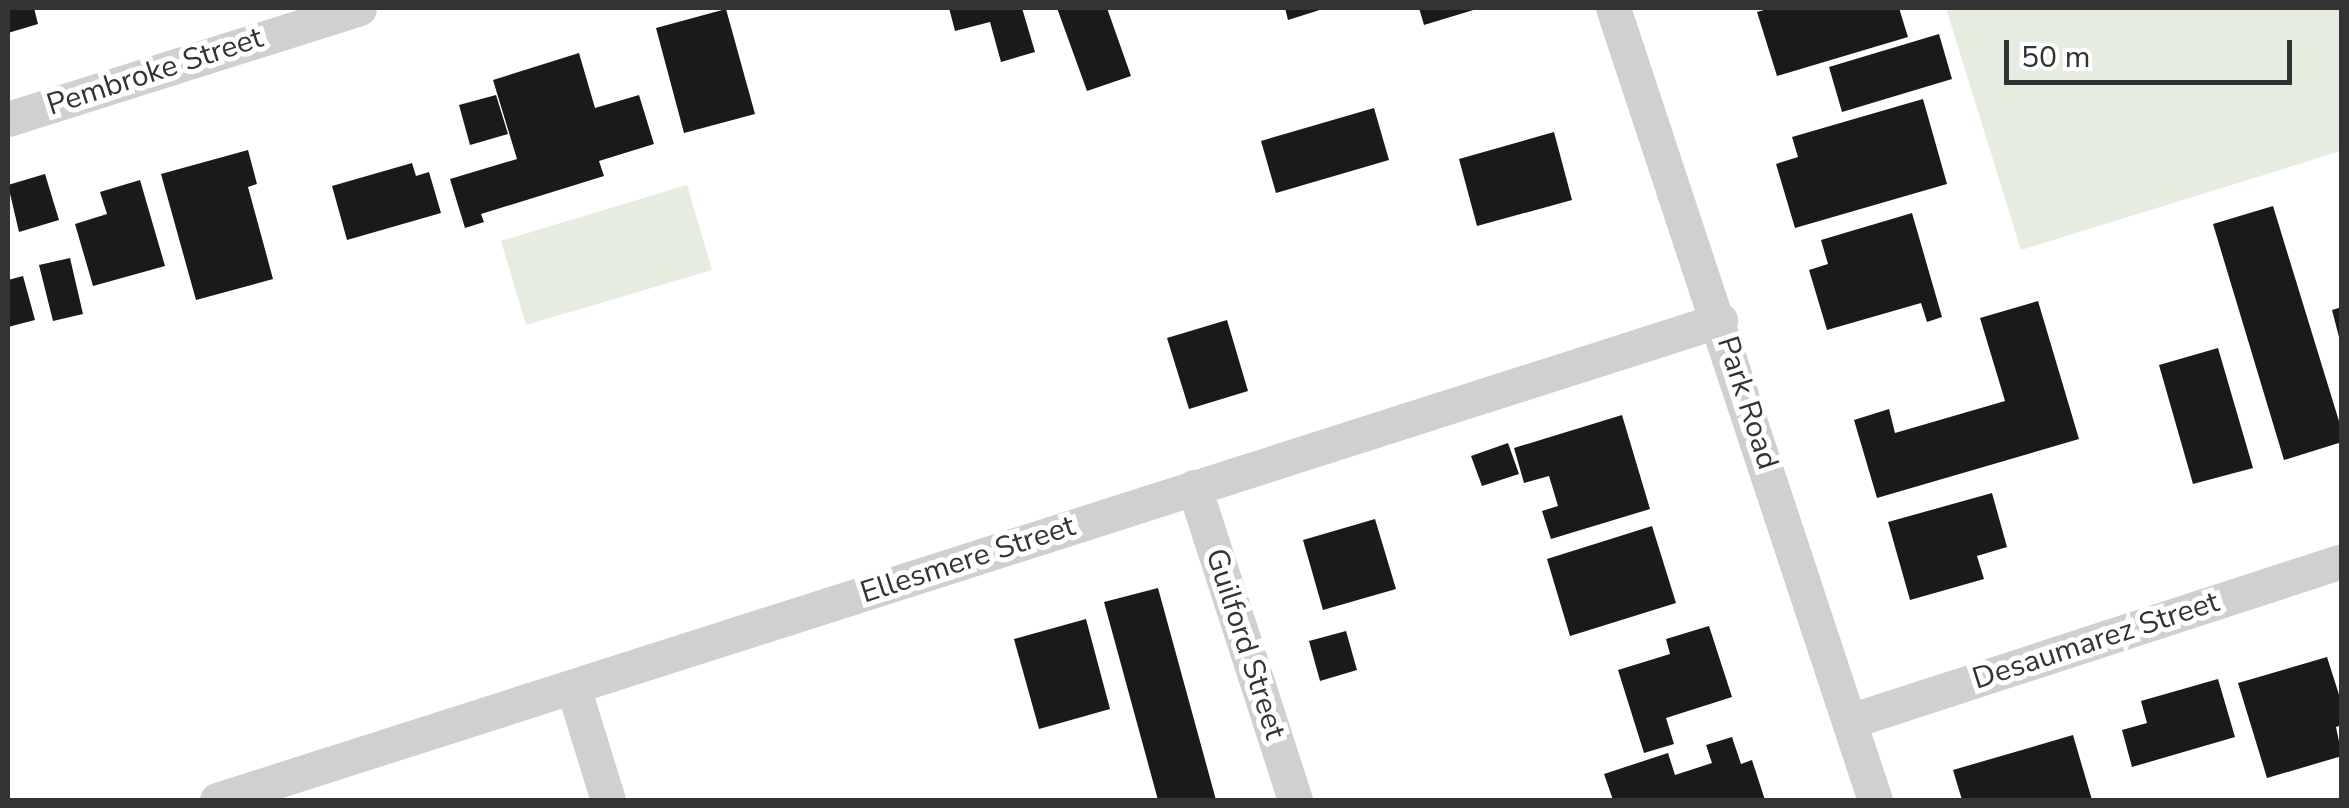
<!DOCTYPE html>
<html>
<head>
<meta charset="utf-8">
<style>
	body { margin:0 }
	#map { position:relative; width:2349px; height:808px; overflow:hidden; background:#fff; font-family:"Nunito Sans",sans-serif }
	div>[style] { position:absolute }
	.green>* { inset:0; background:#e6ecdf }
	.building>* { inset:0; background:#1a1a1a }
	.street>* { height:35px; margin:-17.5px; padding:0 17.5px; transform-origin:17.5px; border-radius:17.5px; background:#d0d0d0 }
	span { translate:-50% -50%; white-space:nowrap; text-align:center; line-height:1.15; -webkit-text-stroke:10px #fff; paint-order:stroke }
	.street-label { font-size:30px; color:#333 }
	.frame { position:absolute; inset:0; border:10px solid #333; pointer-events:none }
	.scale { position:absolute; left:2004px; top:40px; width:288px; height:45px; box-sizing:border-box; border:5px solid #333; border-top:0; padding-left:12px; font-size:30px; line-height:35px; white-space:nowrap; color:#333; -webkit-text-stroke:8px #fff; paint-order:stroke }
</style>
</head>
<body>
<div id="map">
	<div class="green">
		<i style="clip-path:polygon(1946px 8px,2341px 8px,2341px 151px,2021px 250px)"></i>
		<i style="clip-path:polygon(687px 185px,712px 270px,526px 325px,501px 241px)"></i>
	</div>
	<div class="building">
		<i style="clip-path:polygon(8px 8px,34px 8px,38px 24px,8px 33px)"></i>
		<i style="clip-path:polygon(949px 8px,1022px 8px,1035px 52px,1001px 62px,990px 22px,955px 31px)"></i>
		<i style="clip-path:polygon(1057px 8px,1107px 8px,1131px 76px,1087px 91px)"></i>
		<i style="clip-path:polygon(1285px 8px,1326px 8px,1288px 20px)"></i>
		<i style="clip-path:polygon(1419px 8px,1480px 8px,1424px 25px)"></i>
		<i style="clip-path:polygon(1771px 8px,1899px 8px,1908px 37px,1777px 76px,1757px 12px)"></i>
		<i style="clip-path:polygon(726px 9px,755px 114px,684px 133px,656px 28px)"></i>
		<i style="clip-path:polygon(1939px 34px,1952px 79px,1842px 112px,1829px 67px)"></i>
		<i style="clip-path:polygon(579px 53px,595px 108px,639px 95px,654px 144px,599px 161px,604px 176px,481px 214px,484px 222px,465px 228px,450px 179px,517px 159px,493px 80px)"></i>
		<i style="clip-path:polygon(496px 95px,508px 134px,470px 145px,459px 105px)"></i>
		<i style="clip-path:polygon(1923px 99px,1947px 184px,1795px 228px,1776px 164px,1798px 157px,1792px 137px)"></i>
		<i style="clip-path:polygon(1374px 108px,1389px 160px,1276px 193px,1261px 141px)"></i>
		<i style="clip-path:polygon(1554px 132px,1572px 200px,1477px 226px,1459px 159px)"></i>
		<i style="clip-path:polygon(248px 150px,257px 184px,248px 187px,273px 279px,196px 300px,161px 174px)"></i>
		<i style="clip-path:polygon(412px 163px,416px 176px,429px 172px,441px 213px,347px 240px,332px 186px)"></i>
		<i style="clip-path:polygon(45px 174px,59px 220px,19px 232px,8px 185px)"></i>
		<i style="clip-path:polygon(140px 180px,165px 266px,93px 286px,75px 224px,107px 214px,100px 192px)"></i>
		<i style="clip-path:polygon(2273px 206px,2342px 431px,2342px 442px,2284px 460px,2213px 224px)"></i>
		<i style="clip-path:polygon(1912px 213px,1942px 317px,1927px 322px,1921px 303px,1827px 330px,1809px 270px,1828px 264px,1821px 240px)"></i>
		<i style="clip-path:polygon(70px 258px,83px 314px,53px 321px,39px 265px)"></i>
		<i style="clip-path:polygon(23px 276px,35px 320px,8px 327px,8px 280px)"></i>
		<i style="clip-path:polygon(2038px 301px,2079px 439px,1877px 498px,1854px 420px,1889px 409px,1895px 433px,2005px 401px,1980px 318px)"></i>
		<i style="clip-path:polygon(2342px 307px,2342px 341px,2340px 341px,2332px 310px)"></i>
		<i style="clip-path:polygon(1227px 320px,1248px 391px,1189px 409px,1167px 338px)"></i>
		<i style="clip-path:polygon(2218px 348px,2253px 468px,2193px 484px,2159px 365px)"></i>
		<i style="clip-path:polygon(1622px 415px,1650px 509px,1551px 539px,1542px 511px,1558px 506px,1549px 476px,1524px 483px,1514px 448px)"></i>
		<i style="clip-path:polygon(1508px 443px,1519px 474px,1482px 486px,1471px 456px)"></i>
		<i style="clip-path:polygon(1992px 493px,2007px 547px,1977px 556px,1984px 579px,1910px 600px,1888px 522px)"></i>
		<i style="clip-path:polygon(1375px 519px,1396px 589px,1323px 610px,1303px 540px)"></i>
		<i style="clip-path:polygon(1652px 526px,1676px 603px,1570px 636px,1547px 559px)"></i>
		<i style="clip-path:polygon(1158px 588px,1216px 800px,1158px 800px,1104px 602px)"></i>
		<i style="clip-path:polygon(1086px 619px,1110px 709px,1039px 729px,1014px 639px)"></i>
		<i style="clip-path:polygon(1709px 626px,1732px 697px,1666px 718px,1674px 744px,1644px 753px,1618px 670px,1670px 654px,1666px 639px)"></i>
		<i style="clip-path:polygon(1346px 631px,1357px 670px,1320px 681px,1309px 641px)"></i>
		<i style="clip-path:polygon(2327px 657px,2342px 704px,2342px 725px,2336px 727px,2342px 756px,2267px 778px,2238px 683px)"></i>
		<i style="clip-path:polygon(2218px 679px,2235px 737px,2132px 767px,2122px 730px,2147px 723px,2141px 701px)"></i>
		<i style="clip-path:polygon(2073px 735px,2092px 800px,1962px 800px,1953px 770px)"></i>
		<i style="clip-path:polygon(1732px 737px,1741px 764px,1752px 760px,1765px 800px,1613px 800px,1604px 774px,1668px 753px,1675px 775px,1712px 763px,1706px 745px)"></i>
	</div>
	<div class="street">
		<i style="left:1613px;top:8px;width:834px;rotate:71.7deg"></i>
		<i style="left:8px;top:119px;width:368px;rotate:-17.5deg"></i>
		<i style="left:1194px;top:487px;width:329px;rotate:72.1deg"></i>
		<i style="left:573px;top:687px;width:118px;rotate:72.8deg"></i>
		<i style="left:1850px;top:721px;width:517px;rotate:-18.01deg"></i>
		<i style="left:217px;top:800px;width:1578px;rotate:-17.71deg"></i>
	</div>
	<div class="street-label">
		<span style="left:155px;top:72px;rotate:-18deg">Pembroke Street</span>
		<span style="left:1747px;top:403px;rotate:72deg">Park Road</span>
		<span style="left:968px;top:560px;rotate:-18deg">Ellesmere Street</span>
		<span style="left:2096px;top:641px;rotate:-18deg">Desaumarez Street</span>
		<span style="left:1245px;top:644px;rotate:72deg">Guilford Street</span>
	</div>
	<div class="frame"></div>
	<div class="scale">50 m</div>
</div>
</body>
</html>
